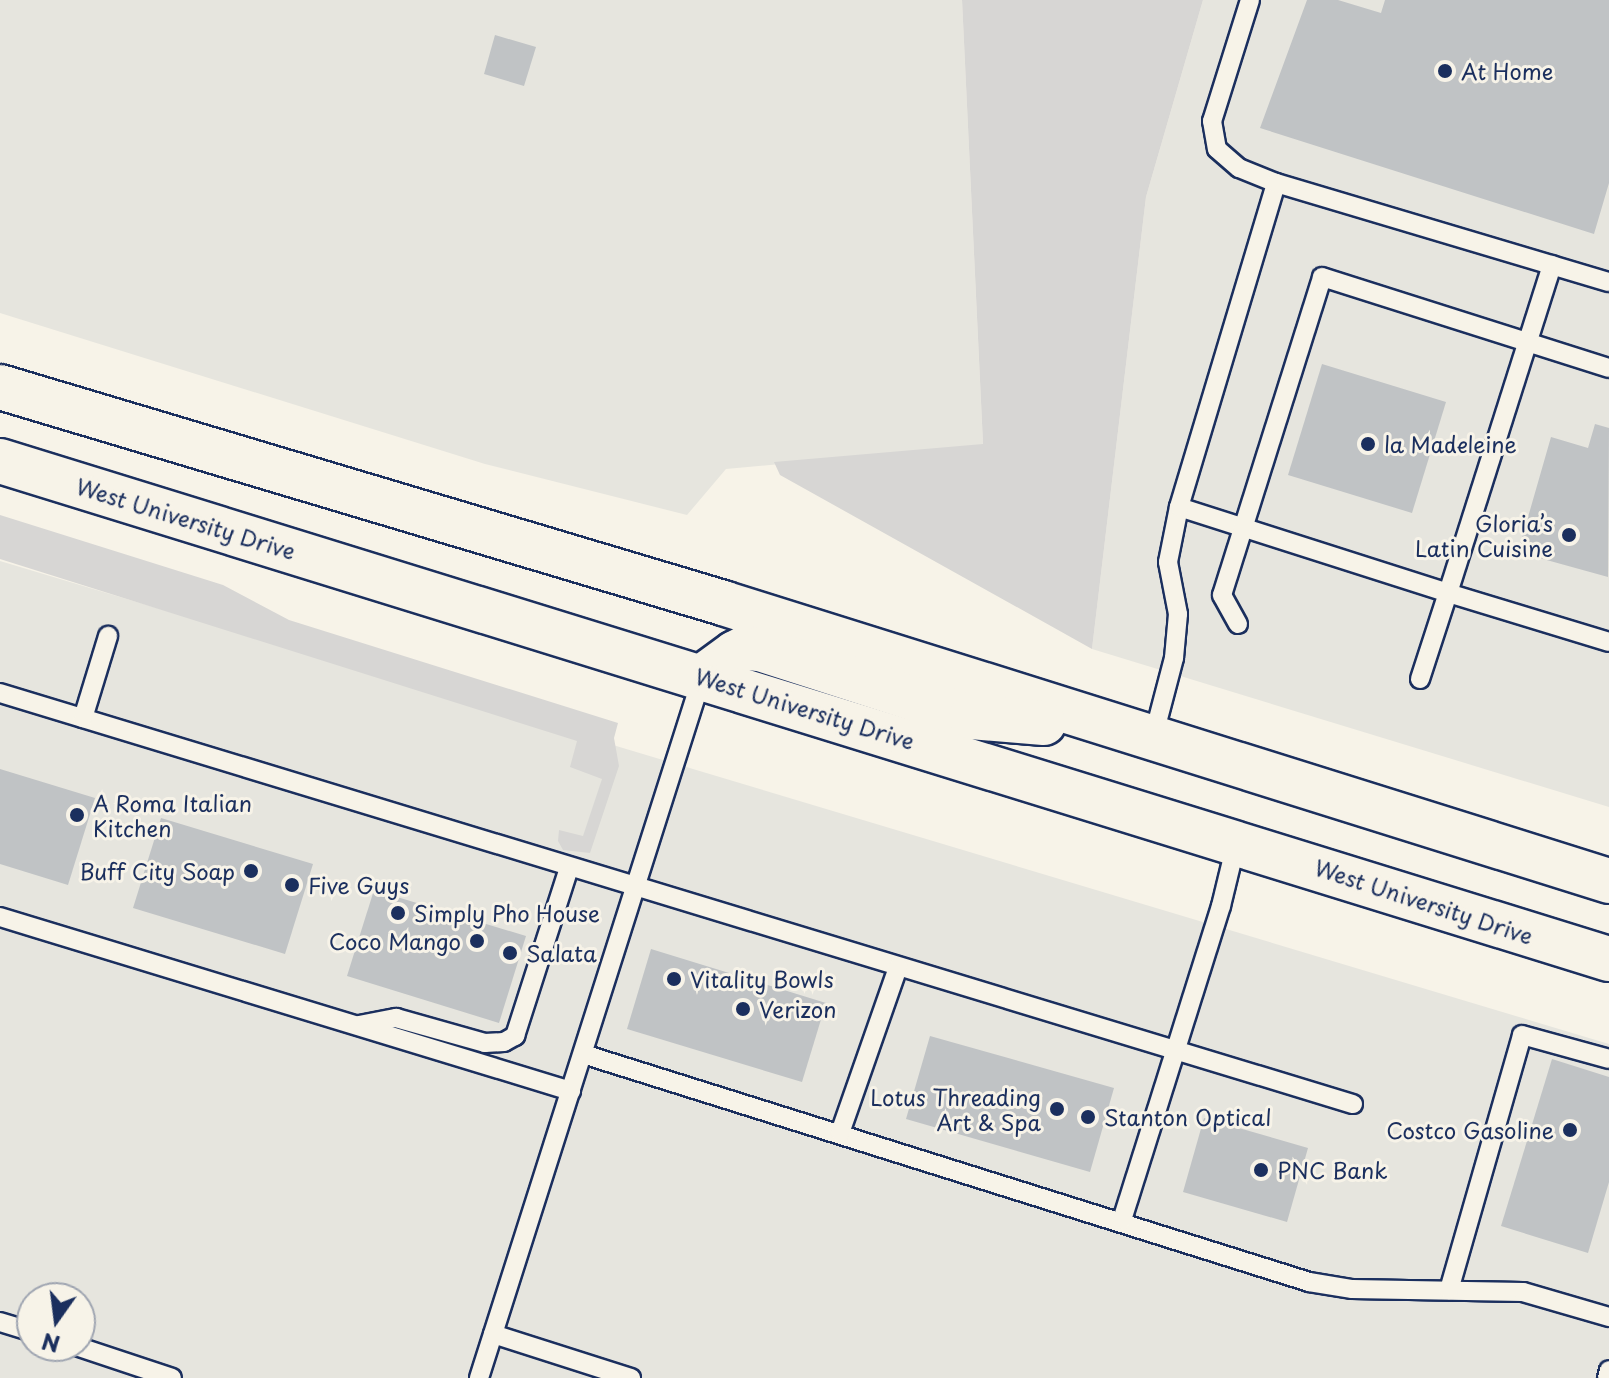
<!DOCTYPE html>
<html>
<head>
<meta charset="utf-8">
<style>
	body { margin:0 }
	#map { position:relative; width:1609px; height:1378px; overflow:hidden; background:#f7f3e8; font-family:"Playpen Sans",sans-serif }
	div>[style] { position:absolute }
	.built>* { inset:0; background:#e6e5de }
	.green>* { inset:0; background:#d7d6d4 }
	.building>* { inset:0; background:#c0c3c5 }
	.roads { filter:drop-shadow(2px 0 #1b2f5e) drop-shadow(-2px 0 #1b2f5e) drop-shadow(0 2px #1b2f5e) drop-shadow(0 -2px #1b2f5e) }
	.service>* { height:18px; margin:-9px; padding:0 9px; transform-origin:9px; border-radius:9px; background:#f7f3e8 }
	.trunk>* { height:44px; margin:-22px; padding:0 22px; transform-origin:22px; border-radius:22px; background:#f7f3e8 }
	.dots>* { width:22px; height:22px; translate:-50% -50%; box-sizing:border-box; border:4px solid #f7f3e8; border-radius:50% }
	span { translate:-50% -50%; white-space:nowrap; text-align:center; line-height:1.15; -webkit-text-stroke:6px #f7f3e8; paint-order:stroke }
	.poi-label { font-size:22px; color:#1b2f5e }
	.left { translate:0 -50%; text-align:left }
	.right { translate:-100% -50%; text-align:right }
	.street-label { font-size:22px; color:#1b2f5e }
	.north { position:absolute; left:16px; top:1282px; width:80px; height:80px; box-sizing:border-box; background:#f7f3e8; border:2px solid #9fa5b1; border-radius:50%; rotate:194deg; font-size:22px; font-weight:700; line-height:32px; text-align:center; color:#1b2f5e }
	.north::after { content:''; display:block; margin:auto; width:28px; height:36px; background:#1b2f5e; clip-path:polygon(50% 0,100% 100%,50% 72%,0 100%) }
</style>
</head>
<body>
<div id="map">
	<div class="built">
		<i style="clip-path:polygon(0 0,962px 0,983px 445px,726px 469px,687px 515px,485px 464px,0 313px)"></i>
		<i style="clip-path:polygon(1203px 0,1609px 0,1609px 807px,1092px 649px,1146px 197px)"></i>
		<i style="clip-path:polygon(evenodd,0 561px,1609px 1044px,1609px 1378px,0 1378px,0 561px,32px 1298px,80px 1298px,80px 1346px,32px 1346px,32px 1298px)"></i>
	</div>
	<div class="green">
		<i style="clip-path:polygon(962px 0,1203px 0,1146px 197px,1092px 649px,780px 475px,774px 462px,983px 444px)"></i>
		<i style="clip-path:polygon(0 515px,223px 585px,289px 620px,618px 723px,614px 738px,619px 766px,590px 853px,563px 850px,558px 841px,559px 830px,583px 836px,602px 779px,570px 767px,577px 741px,0 559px)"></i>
	</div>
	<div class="building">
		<i style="clip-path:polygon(1307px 0,1338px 0,1381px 13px,1385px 0,1609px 0,1609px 183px,1594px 234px,1260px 128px)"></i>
		<i style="clip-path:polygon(495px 35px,536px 47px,524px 86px,484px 74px)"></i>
		<i style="clip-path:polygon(1322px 364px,1446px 402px,1412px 513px,1288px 475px)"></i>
		<i style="clip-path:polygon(1595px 424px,1609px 428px,1608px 577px,1518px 552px,1551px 437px,1588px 448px)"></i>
		<i style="clip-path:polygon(0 769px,95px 798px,68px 885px,0 864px)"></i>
		<i style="clip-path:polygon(161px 818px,313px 864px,285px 954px,133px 908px)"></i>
		<i style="clip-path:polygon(374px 890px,526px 936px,499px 1023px,347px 976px)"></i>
		<i style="clip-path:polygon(651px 949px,826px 1003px,802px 1082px,627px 1029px)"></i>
		<i style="clip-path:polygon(930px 1036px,1114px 1088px,1090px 1172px,906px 1119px)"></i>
		<i style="clip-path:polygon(1552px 1059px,1609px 1077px,1609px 1182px,1588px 1253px,1501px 1226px)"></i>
		<i style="clip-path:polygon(1204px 1118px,1308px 1148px,1287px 1222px,1183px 1192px)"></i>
	</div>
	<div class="roads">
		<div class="service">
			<i style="left:1250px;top:0;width:127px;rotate:107.4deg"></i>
			<i style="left:1212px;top:121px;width:28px;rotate:80deg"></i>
			<i style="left:1217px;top:149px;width:29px;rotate:41deg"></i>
			<i style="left:1239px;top:168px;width:40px;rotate:22deg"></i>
			<i style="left:1179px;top:507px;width:282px;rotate:17.7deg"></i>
			<i style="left:1448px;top:593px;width:344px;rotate:-72.4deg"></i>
			<i style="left:1238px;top:624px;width:33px;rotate:-119deg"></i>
			<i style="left:1222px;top:595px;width:333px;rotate:-72.5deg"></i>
			<i style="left:1322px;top:277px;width:301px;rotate:17.6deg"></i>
			<i style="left:1420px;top:679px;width:90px;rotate:-72deg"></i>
			<i style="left:1448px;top:593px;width:168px;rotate:16.9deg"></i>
			<i style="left:0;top:693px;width:1414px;rotate:16.9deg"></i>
			<i style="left:83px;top:718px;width:86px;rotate:-73deg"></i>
			<i style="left:1153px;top:738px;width:83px;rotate:-75.3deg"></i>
			<i style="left:1174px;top:658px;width:44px;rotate:-84.8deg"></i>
			<i style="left:1178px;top:614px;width:53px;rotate:-100.9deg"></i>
			<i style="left:1168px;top:562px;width:56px;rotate:-78.7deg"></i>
			<i style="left:1179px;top:507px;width:338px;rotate:-73.3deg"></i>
			<i style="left:1276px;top:183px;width:347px;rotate:16.6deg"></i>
			<i style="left:0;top:917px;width:597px;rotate:16.95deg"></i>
			<i style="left:359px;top:1025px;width:38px;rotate:-11deg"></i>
			<i style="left:396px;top:1018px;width:92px;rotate:15.7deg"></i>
			<i style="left:485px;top:1043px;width:19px;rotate:-3deg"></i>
			<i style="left:504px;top:1042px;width:13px;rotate:-29deg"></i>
			<i style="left:515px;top:1036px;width:176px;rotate:-72.2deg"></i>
			<i style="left:583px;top:1054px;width:761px;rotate:17.43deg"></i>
			<i style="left:1309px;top:1282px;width:44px;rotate:9.2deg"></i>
			<i style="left:1352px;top:1289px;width:171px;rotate:1deg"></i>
			<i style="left:1523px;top:1292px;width:90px;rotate:16.2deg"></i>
			<i style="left:840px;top:1133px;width:176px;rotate:-70.7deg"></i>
			<i style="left:1122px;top:1220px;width:329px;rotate:-72.5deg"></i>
			<i style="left:1221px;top:906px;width:64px;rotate:-76.4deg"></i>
			<i style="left:1449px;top:1290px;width:265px;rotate:-74deg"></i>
			<i style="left:1522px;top:1035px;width:90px;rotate:15.4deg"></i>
			<i style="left:0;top:1322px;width:34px;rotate:17deg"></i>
			<i style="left:493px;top:1334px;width:145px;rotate:17.7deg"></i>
			<i style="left:76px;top:1346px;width:101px;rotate:18.4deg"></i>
			<i style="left:479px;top:1378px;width:736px;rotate:-72.35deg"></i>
			<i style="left:1607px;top:1378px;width:8px;rotate:-76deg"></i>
		</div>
		<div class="trunk">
			<i style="left:0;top:387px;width:755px;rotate:16.63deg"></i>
			<i style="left:723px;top:603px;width:929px;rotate:17.42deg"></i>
			<i style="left:0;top:461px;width:1684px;rotate:17.2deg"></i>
			<i style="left:702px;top:677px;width:41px;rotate:-36deg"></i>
			<i style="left:735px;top:653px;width:11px;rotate:-27deg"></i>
			<i style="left:745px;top:648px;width:15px;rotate:4deg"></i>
			<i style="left:760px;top:649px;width:222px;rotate:17.9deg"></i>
			<i style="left:971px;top:717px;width:73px;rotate:4.7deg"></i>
		</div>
	</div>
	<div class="dots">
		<i style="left:1445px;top:71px;background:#1b2f5e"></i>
		<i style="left:1368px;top:444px;background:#1b2f5e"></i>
		<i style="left:1569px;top:535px;background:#1b2f5e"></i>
		<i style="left:77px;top:815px;background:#1b2f5e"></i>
		<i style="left:251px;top:871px;background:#1b2f5e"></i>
		<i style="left:292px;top:885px;background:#1b2f5e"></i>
		<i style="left:398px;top:913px;background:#1b2f5e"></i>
		<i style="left:477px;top:941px;background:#1b2f5e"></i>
		<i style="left:510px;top:953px;background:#1b2f5e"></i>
		<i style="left:674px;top:979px;background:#1b2f5e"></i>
		<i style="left:743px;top:1009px;background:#1b2f5e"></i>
		<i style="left:1057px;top:1109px;background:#1b2f5e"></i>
		<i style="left:1088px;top:1117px;background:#1b2f5e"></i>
		<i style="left:1570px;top:1130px;background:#1b2f5e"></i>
		<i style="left:1261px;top:1170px;background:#1b2f5e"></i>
	</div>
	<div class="poi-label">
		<span class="left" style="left:1461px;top:71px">At Home</span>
		<span class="left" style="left:1384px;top:444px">la Madeleine</span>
		<span class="right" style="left:1553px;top:535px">Gloria’s<br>Latin Cuisine</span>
		<span class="left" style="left:93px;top:815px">A Roma Italian<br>Kitchen</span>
		<span class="right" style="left:235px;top:871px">Buff City Soap</span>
		<span class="left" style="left:308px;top:885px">Five Guys</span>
		<span class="left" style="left:414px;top:913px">Simply Pho House</span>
		<span class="right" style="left:461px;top:941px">Coco Mango</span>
		<span class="left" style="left:526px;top:953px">Salata</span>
		<span class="left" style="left:690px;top:979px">Vitality Bowls</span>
		<span class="left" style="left:759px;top:1009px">Verizon</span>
		<span class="right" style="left:1041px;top:1109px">Lotus Threading<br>Art &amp; Spa</span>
		<span class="left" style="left:1104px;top:1117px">Stanton Optical</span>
		<span class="right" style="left:1554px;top:1130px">Costco Gasoline</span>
		<span class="left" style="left:1277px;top:1170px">PNC Bank</span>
	</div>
	<div class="street-label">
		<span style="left:186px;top:518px;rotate:17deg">West University Drive</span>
		<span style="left:805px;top:708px;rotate:17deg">West University Drive</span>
		<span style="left:1424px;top:901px;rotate:18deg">West University Drive</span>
	</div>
	<div class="north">N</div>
</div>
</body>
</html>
